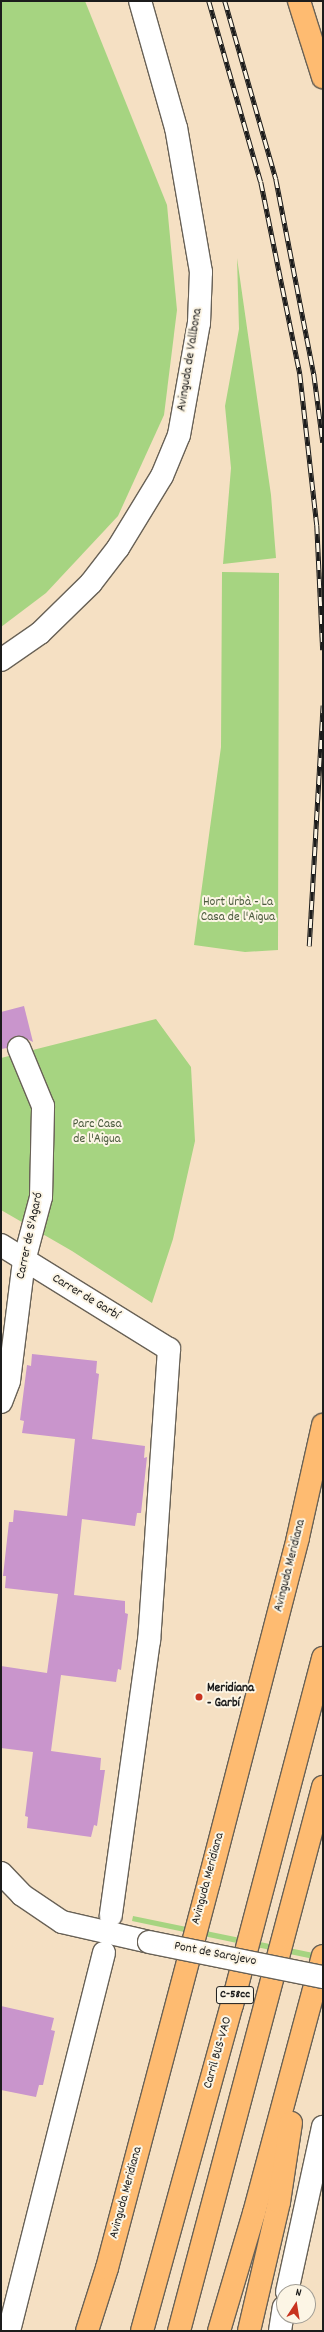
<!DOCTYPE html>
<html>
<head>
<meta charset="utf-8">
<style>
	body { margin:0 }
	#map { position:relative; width:324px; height:2332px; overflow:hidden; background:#f5e0c3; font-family:Dekko,sans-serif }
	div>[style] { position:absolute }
	.green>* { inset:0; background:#a6d481 }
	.building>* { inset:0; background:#c995cc }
	.roads { filter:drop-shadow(1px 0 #686156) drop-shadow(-1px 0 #686156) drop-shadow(0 1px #686156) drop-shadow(0 -1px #686156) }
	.minor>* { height:22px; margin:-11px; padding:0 11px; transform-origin:11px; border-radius:11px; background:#fff }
	.highway>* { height:22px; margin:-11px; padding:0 11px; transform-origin:11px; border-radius:11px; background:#febb71 }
	.rail>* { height:4.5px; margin-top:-2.25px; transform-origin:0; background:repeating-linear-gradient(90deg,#fcf5e5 0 9px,#1c1c1c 0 18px); box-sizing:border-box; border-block:1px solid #1c1c1c }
	.bridges { filter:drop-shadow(1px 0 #686156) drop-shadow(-1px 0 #686156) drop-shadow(0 1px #686156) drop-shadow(0 -1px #686156) }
	.minor-bridge>* { height:22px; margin:-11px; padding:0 11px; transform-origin:11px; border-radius:11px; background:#fff }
	.dots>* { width:11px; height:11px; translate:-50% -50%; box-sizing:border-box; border:2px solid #fcf5e5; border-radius:50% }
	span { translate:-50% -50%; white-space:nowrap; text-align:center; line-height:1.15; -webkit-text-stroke:4px #fcf5e5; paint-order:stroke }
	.shield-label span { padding:1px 3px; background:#fcf5e5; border:1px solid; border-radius:3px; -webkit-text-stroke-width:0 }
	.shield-label { font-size:12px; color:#1c1c1c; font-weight:700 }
	.street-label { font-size:13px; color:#1c1c1c }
	.park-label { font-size:13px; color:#4c5c3f }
	.poi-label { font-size:13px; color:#1c1c1c; font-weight:700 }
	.left { translate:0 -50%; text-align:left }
	.frame { position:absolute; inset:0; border:2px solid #1c1c1c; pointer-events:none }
	.north { position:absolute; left:276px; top:2284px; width:40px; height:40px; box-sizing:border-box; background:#fcf5e5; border:1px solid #a29e95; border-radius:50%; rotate:12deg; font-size:11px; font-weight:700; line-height:16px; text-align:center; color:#1c1c1c }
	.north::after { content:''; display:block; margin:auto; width:14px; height:18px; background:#c8321e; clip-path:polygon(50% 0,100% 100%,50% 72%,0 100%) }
</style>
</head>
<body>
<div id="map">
	<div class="green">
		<i style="clip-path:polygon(1px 1px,85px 1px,167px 205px,177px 310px,164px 415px,118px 516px,46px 593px,1px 627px)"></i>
		<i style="clip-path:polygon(237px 258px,271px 495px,276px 558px,223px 564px,231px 468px,225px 406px,239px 329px)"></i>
		<i style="clip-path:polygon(222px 572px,279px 573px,278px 950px,245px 952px,194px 945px,221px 747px)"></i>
		<i style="clip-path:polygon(156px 1019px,191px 1067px,195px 1141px,173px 1239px,152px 1303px,72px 1251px,1px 1210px,1px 1058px)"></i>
		<i style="clip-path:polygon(133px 1916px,323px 1955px,323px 1961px,132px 1921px)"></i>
	</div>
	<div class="building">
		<i style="clip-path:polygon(24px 1006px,33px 1042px,21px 1036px,15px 1036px,9px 1041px,7px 1048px,1px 1049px,1px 1012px)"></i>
		<i style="clip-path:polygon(32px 1354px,97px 1361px,96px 1373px,99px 1374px,92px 1439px,145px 1446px,144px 1458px,147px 1457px,141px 1513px,137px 1513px,135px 1526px,82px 1519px,74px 1595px,125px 1601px,125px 1613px,128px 1614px,121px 1670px,118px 1669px,116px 1682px,61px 1675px,51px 1751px,101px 1758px,100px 1770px,105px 1770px,97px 1826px,94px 1825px,91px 1837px,27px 1828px,28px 1817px,25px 1816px,33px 1752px,1px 1748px,1px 1666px,47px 1673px,58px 1594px,5px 1588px,6px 1576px,3px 1576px,9px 1522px,13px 1522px,14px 1510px,67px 1516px,75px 1439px,22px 1433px,24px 1421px,20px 1420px,27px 1365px,31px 1366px)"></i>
		<i style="clip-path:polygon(1px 2006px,54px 2018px,51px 2030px,55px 2031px,43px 2085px,39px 2085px,36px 2097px,1px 2090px)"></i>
	</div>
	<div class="roads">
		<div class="minor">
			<i style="left:1px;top:660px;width:47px;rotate:-34.7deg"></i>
			<i style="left:40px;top:633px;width:71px;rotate:-44.4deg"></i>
			<i style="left:91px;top:583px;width:44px;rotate:-52.4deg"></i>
			<i style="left:118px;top:548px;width:84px;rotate:-58.6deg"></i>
			<i style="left:162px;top:476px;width:44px;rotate:-67.5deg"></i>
			<i style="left:179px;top:435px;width:114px;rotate:-79.9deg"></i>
			<i style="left:199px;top:323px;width:51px;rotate:-87.8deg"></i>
			<i style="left:201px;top:272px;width:146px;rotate:-99.8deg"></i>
			<i style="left:176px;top:128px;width:132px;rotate:-105.8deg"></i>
			<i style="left:1px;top:1245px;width:198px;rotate:31.8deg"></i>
			<i style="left:169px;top:1349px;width:292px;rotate:93.9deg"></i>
			<i style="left:149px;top:1640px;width:278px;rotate:97.9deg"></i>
			<i style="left:1px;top:1402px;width:22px;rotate:-69deg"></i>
			<i style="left:9px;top:1381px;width:121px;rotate:-82.9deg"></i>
			<i style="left:24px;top:1261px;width:66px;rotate:-75.1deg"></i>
			<i style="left:41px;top:1197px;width:91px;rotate:-88.7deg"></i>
			<i style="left:43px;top:1106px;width:63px;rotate:-112.5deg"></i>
			<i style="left:1px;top:1873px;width:30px;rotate:46deg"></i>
			<i style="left:22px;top:1895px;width:48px;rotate:34deg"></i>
			<i style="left:62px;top:1922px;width:89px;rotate:12.9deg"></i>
			<i style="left:287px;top:2292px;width:169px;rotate:-77.7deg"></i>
			<i style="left:9px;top:2331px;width:390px;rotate:-75.9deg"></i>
			<i style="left:280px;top:2331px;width:24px;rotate:-81deg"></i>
		</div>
		<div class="highway">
			<i style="left:299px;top:1px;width:80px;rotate:72.5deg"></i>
			<i style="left:87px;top:2331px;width:66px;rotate:-72.4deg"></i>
			<i style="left:107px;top:2268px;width:399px;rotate:-75.2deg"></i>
			<i style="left:209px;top:1882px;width:356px;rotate:-75.5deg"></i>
			<i style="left:298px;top:1537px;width:115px;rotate:-77.4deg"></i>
			<i style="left:142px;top:2331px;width:338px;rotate:-74.6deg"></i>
			<i style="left:232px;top:2005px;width:359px;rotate:-75.3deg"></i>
			<i style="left:179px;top:2331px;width:563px;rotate:-75.17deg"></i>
			<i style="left:219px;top:2331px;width:123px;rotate:-73.5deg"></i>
			<i style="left:254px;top:2213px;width:266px;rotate:-75deg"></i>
			<i style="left:249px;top:2331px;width:132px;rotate:-76.9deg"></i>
			<i style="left:279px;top:2202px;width:80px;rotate:-81.4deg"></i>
		</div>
	</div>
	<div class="rail">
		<i style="left:209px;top:1px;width:188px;rotate:74deg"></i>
		<i style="left:261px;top:182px;width:196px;rotate:78.5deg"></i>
		<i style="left:300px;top:374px;width:152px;rotate:83.6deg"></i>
		<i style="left:317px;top:525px;width:125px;rotate:87.3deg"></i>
		<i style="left:225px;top:1px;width:185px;rotate:74deg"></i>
		<i style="left:276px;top:179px;width:199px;rotate:79deg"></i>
		<i style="left:314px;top:374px;width:69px;rotate:82.5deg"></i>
		<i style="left:309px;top:946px;width:241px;rotate:-86.7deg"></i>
	</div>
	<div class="bridges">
		<div class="minor-bridge">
			<i style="left:149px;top:1942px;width:177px;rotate:11.4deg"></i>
		</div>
	</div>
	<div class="dots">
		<i style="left:199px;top:1697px;background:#c8321e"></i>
	</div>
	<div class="shield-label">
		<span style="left:235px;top:1995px">C-58cc</span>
	</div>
	<div class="street-label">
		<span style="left:191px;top:360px;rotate:-81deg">Avinguda de Vallbona</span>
		<span style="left:31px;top:1236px;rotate:-78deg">Carrer de S'Agaró</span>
		<span style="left:85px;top:1298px;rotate:31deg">Carrer de Garbí</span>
		<span style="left:291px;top:1566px;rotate:-76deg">Avinguda Meridiana</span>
		<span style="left:209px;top:1879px;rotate:-75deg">Avinguda Meridiana</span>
		<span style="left:215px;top:1955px;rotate:11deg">Pont de Sarajevo</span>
		<span style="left:219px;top:2053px;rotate:-74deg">Carril BUS-VAO</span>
		<span style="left:127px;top:2193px;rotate:-75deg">Avinguda Meridiana</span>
	</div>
	<div class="park-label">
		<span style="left:238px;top:911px">Hort Urbà - La<br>Casa de l'Aigua</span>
		<span style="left:97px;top:1133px">Parc Casa<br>de l'Aigua</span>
	</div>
	<div class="poi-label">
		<span class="left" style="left:207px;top:1697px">Meridiana<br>- Garbí</span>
	</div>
	<div class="frame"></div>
	<div class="north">N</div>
</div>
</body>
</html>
